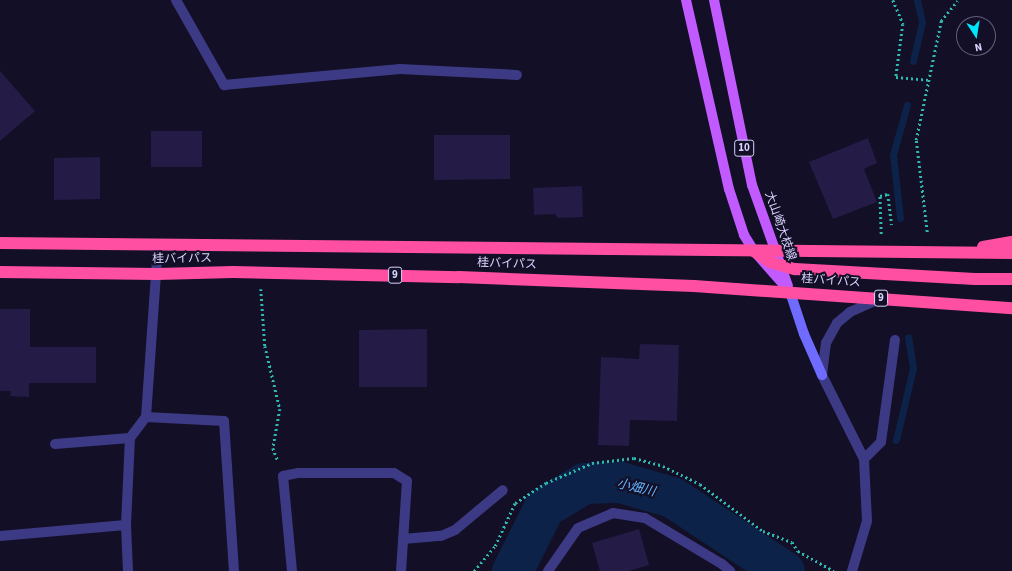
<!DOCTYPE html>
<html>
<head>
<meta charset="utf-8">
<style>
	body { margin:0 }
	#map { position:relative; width:1012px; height:571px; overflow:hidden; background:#130f26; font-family:"Source Sans 3","Noto Sans JP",sans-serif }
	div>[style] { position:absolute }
	.stream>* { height:7px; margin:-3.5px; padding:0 3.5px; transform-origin:3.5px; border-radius:3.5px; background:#0c2248 }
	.river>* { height:41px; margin:-20.5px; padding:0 20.5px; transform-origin:20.5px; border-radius:20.5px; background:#0c2248 }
	.building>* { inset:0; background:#241b47 }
	.path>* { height:2.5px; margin-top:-1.25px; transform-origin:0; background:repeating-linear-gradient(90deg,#2fb8b0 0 2px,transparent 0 5px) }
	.lane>* { height:10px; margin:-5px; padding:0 5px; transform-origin:5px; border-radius:5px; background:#3d3a85 }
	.street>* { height:10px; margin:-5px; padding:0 5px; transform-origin:5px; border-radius:5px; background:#3d3a85 }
	.secondary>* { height:10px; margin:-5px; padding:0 5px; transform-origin:5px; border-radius:5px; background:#6f6bff }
	.primary>* { height:10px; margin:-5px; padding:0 5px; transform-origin:5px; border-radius:5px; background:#c25bff }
	.highway>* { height:12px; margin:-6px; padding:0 6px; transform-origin:6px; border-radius:6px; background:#ff4fa3 }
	span { translate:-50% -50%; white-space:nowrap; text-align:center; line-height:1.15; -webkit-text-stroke:4px #130f26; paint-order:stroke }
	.shield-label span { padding:1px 3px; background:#130f26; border:1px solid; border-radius:3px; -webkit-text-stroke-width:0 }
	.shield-label { font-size:11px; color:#d9d4ff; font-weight:700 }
	.street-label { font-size:12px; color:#d9d4ff }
	.water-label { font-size:13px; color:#62b6ff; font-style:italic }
	.north { position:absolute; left:956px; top:16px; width:40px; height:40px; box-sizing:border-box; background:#130f26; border:1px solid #625e7d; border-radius:50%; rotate:168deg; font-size:11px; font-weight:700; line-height:16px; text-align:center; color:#d9d4ff }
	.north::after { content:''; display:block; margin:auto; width:14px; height:18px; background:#00e5ff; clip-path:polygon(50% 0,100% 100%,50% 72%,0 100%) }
</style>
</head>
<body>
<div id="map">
	<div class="stream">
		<i style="left:913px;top:61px;width:40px;rotate:-77deg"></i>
		<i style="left:922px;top:22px;width:23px;rotate:-103deg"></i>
		<i style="left:900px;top:218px;width:63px;rotate:-96.3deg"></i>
		<i style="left:893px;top:155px;width:52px;rotate:-74.4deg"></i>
		<i style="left:896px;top:440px;width:74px;rotate:-76.7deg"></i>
		<i style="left:913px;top:368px;width:31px;rotate:-99deg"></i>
	</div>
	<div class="river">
		<i style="left:512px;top:571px;width:72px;rotate:-63.4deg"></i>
		<i style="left:544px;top:507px;width:47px;rotate:-31deg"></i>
		<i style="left:584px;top:483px;width:36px;rotate:-2deg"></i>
		<i style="left:620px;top:482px;width:54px;rotate:16.1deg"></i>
		<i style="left:672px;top:497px;width:134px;rotate:33.5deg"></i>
	</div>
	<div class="building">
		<i style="clip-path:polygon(0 71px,35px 111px,0 141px)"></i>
		<i style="clip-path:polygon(151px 131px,202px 131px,202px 167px,151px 167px)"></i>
		<i style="clip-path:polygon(434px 135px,510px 135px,510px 179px,434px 180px)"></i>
		<i style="clip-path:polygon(868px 138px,877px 163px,864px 169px,877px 202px,833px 219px,809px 162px)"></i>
		<i style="clip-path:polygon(100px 157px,100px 199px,54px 200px,54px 158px)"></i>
		<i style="clip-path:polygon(582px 186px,583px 217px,558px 218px,555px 214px,534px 215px,533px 188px)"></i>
		<i style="clip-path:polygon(0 309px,30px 309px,30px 347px,96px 347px,96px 383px,29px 383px,29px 397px,10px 396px,11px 391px,0 391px)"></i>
		<i style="clip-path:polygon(427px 329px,427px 387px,359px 387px,359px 330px)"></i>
		<i style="clip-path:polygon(640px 344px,679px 345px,677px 421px,630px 420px,629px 446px,598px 445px,601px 357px,639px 359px)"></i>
		<i style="clip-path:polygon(639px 529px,649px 565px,629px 571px,600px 571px,592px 543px)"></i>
	</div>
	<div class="path">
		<i style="left:893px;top:0;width:26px;rotate:67deg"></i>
		<i style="left:903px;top:24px;width:53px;rotate:97.5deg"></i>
		<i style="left:896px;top:77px;width:33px;rotate:5deg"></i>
		<i style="left:927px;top:232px;width:93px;rotate:-96.8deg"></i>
		<i style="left:916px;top:140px;width:122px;rotate:-78.1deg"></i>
		<i style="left:941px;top:21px;width:26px;rotate:-51deg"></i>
		<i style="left:881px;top:234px;width:38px;rotate:-92deg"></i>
		<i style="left:880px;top:196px;width:8px;rotate:-14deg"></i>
		<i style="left:888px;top:194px;width:31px;rotate:83deg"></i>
		<i style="left:261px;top:289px;width:57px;rotate:86deg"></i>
		<i style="left:265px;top:346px;width:65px;rotate:76.6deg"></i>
		<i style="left:280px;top:409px;width:40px;rotate:100deg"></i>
		<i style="left:273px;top:448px;width:14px;rotate:69deg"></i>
		<i style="left:474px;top:571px;width:33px;rotate:-50deg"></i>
		<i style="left:495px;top:546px;width:47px;rotate:-65.1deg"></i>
		<i style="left:515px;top:503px;width:37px;rotate:-33deg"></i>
		<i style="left:546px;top:483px;width:50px;rotate:-23.5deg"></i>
		<i style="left:592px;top:463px;width:42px;rotate:-6.8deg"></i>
		<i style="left:634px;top:458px;width:30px;rotate:15deg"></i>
		<i style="left:663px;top:466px;width:41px;rotate:25.9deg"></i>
		<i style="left:700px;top:484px;width:79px;rotate:36.7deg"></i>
		<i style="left:763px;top:531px;width:31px;rotate:21deg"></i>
		<i style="left:792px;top:542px;width:11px;rotate:56deg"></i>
		<i style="left:798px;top:551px;width:41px;rotate:29.1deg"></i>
	</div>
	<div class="lane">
		<i style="left:55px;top:444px;width:75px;rotate:-4.6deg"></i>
		<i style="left:403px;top:539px;width:38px;rotate:-5deg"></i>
		<i style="left:441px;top:536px;width:15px;rotate:-23deg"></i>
		<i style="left:455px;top:530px;width:62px;rotate:-39.8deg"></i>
	</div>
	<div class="street">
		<i style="left:176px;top:0;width:98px;rotate:60.5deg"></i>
		<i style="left:224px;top:85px;width:177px;rotate:-5.2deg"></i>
		<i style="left:400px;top:69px;width:117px;rotate:2.9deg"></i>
		<i style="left:146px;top:417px;width:78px;rotate:2.9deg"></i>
		<i style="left:224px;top:421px;width:150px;rotate:86.2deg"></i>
		<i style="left:864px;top:459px;width:24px;rotate:-45deg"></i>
		<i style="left:881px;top:442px;width:103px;rotate:-82.2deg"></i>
		<i style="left:0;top:536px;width:126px;rotate:-5deg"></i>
		<i style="left:128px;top:571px;width:46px;rotate:-92.5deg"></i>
		<i style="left:126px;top:525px;width:87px;rotate:-87.4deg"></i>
		<i style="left:130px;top:438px;width:26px;rotate:-53deg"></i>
		<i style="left:146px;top:417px;width:171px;rotate:-86deg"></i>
		<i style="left:292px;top:571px;width:95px;rotate:-95.4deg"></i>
		<i style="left:283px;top:476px;width:16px;rotate:-11deg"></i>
		<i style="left:299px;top:473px;width:95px"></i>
		<i style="left:394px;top:473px;width:15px;rotate:32deg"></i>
		<i style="left:407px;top:481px;width:90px;rotate:93.8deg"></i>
		<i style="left:548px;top:571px;width:52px;rotate:-55.1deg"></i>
		<i style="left:578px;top:528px;width:38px;rotate:-23deg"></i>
		<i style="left:613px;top:513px;width:32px;rotate:9deg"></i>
		<i style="left:645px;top:518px;width:90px;rotate:30.9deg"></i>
		<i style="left:722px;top:564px;width:11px;rotate:41deg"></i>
		<i style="left:852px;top:571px;width:52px;rotate:-73.3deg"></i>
		<i style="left:867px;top:521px;width:62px;rotate:-92.8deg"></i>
		<i style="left:864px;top:459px;width:94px;rotate:-116.6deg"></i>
		<i style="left:822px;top:375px;width:32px;rotate:-83deg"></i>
		<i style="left:826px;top:343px;width:23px;rotate:-61deg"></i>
		<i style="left:837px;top:323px;width:17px;rotate:-40deg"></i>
		<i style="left:850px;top:312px;width:32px;rotate:-24deg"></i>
	</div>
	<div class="secondary">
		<i style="left:790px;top:292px;width:44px;rotate:71.6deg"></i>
		<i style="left:804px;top:334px;width:45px;rotate:66.3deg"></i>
	</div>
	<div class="primary">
		<i style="left:686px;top:0;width:194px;rotate:77.2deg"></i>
		<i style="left:729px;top:189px;width:48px;rotate:71.9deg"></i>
		<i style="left:744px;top:235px;width:19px;rotate:58deg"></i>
		<i style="left:754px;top:251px;width:55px;rotate:48.7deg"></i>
		<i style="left:714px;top:0;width:189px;rotate:78.4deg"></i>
		<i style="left:752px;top:185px;width:107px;rotate:70.4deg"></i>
	</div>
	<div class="highway">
		<i style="left:0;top:243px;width:1012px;rotate:0.57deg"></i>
		<i style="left:983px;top:247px;width:29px;rotate:-10deg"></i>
		<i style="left:754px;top:251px;width:19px;rotate:35deg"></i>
		<i style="left:770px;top:262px;width:26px;rotate:16deg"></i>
		<i style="left:795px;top:269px;width:180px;rotate:3.2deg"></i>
		<i style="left:975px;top:279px;width:37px"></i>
		<i style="left:0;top:272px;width:157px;rotate:0.7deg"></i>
		<i style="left:157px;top:274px;width:76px;rotate:-1.5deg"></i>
		<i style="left:233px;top:272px;width:226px;rotate:1.3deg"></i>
		<i style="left:459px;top:277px;width:235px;rotate:2.2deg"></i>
		<i style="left:694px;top:286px;width:319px;rotate:4deg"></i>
	</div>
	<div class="shield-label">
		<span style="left:744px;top:148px">10</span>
		<span style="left:395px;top:275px">9</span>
		<span style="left:881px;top:298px">9</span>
	</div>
	<div class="street-label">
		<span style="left:780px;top:226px;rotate:71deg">大山崎大枝線</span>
		<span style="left:182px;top:259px;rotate:-1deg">桂バイパス</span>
		<span style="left:507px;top:264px;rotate:2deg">桂バイパス</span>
		<span style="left:831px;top:281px;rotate:4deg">桂バイパス</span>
	</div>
	<div class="water-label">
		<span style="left:636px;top:488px;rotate:13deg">小畑川</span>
	</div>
	<div class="north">N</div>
</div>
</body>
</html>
